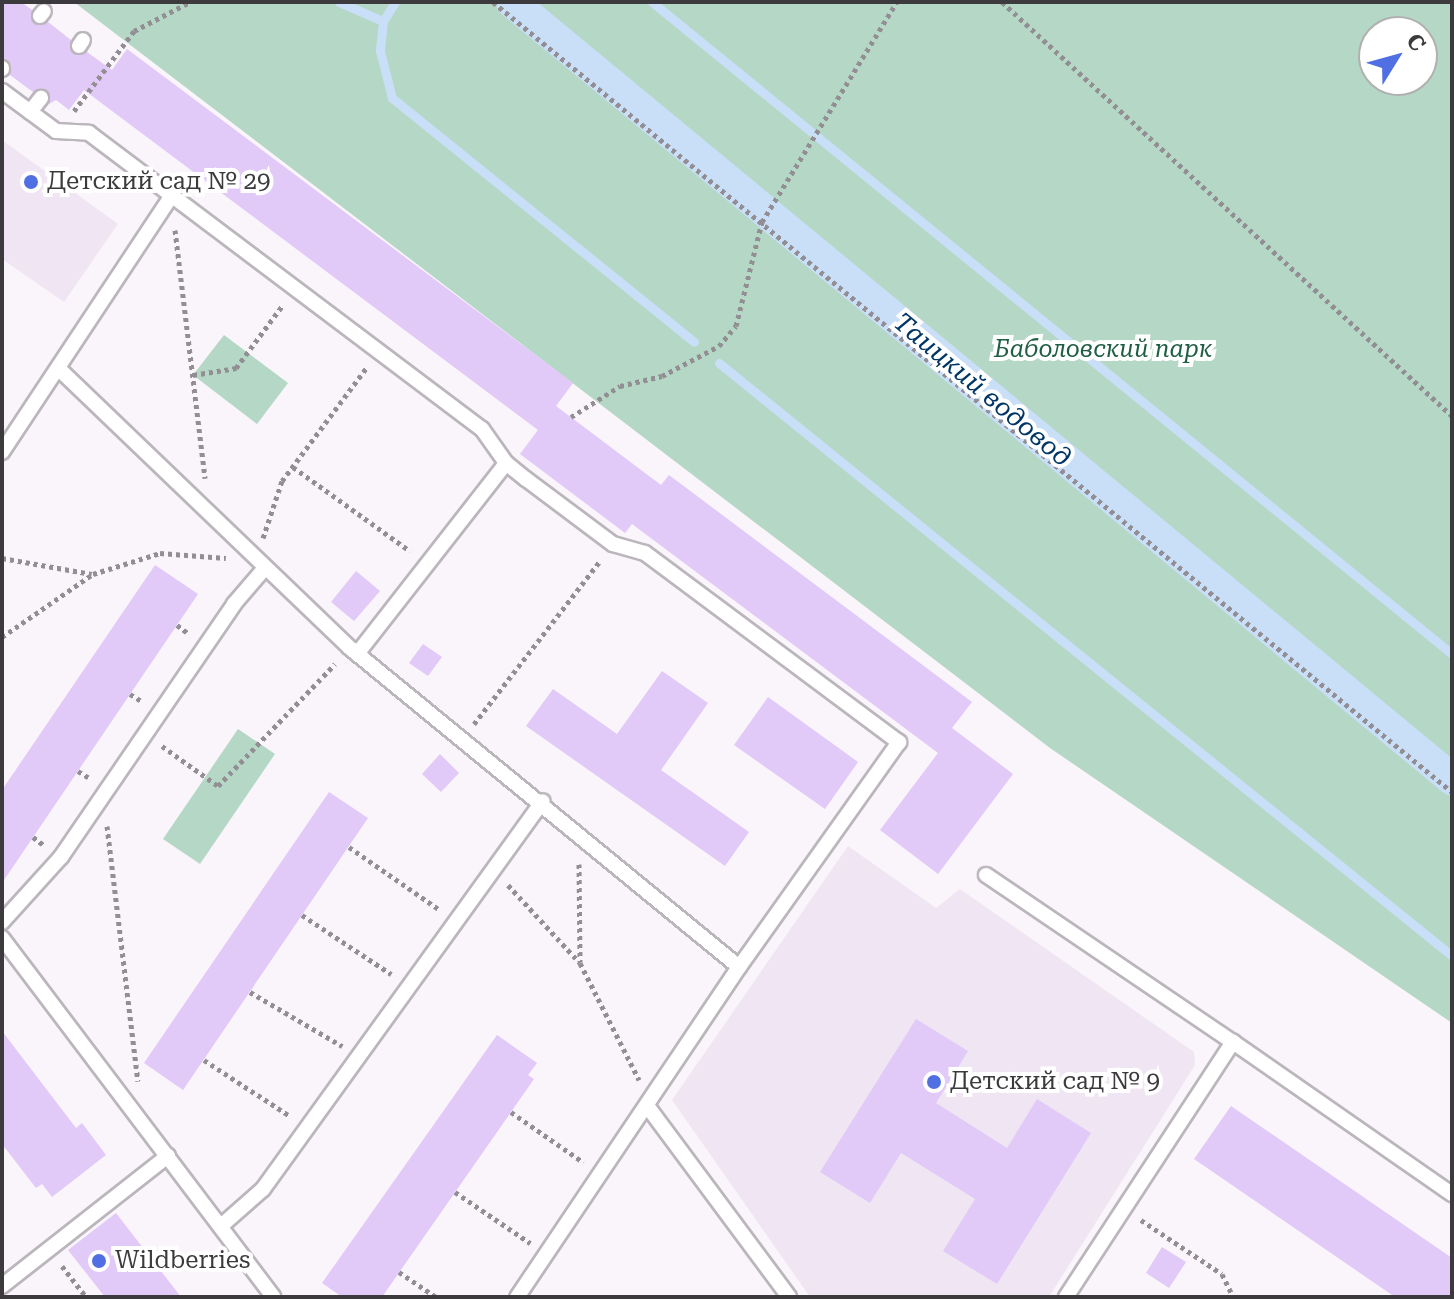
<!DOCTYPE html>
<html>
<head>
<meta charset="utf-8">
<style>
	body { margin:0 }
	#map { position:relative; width:1454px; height:1299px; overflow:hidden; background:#faf4fb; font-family:"Roboto Serif",serif }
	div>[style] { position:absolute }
	.built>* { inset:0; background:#f0e6f3 }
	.green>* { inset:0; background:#b5d7c5 }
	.stream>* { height:9px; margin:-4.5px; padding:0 4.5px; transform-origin:4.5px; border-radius:4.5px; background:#c9def7 }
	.canal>* { height:32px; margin:-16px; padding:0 16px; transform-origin:16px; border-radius:16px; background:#c9def7 }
	.building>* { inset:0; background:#e1c9f8 }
	.path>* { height:5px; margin-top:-2.5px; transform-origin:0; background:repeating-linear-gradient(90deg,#928e93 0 4px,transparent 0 8px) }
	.roads { filter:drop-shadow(2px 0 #bbb6bc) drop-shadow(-2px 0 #bbb6bc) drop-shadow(0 2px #bbb6bc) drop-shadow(0 -2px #bbb6bc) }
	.lane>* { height:14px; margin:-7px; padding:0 7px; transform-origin:7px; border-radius:7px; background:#fff }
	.dots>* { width:22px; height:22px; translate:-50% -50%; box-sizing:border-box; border:4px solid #fff; border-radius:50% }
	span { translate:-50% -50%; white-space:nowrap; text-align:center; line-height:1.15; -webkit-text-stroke:8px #fff; paint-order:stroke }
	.poi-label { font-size:24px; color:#3c3a3d }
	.left { translate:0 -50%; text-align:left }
	.park-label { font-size:24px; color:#205f44; font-style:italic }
	.water-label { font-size:26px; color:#003666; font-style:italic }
	.frame { position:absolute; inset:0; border:4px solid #3c3a3d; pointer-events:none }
	.north { position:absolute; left:1358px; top:16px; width:80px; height:80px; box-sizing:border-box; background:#fff; border:2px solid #b1b0b1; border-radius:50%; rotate:53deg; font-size:22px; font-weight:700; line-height:32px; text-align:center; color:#3c3a3d }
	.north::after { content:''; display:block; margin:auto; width:28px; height:36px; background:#506fe3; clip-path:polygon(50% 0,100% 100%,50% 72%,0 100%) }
</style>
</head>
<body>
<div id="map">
	<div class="built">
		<i style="clip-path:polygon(2px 140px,118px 224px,64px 302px,2px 259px)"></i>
		<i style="clip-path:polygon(848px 846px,936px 908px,960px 889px,1194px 1052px,1195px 1065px,1049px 1297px,810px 1297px,672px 1100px)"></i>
	</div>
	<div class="green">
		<i style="clip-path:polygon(evenodd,74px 2px,1452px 2px,1452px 1023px,1050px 748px,74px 2px,1374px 32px,1422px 32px,1422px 80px,1374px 80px,1374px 32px)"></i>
		<i style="clip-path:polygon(224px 335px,288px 383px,257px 424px,193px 375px)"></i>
		<i style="clip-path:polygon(238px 729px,275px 754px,200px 864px,163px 839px)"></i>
	</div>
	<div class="stream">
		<i style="left:339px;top:2px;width:48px;rotate:23.4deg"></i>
		<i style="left:395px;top:2px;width:22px;rotate:122deg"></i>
		<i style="left:383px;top:21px;width:30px;rotate:96deg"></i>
		<i style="left:380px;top:51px;width:49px;rotate:75.7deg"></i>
		<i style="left:392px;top:98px;width:388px;rotate:38.9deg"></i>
		<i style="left:652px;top:2px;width:1032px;rotate:39.18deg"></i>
		<i style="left:719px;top:363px;width:943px;rotate:38.97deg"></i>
	</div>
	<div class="canal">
		<i style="left:512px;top:2px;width:1220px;rotate:39.58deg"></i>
	</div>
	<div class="building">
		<i style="clip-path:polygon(2px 2px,21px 2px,32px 10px,34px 24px,48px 22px,71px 40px,73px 54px,87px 52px,112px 70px,127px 49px,573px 383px,556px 406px,661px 485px,669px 475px,972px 702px,952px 728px,1013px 774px,938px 874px,880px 830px,938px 753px,632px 524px,625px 533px,520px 454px,538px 430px,84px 90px,69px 110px,56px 100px,49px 104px,46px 90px,33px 92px,10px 75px,11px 64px,2px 58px)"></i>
		<i style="clip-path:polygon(155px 565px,198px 594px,2px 883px,2px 790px)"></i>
		<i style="clip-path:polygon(356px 571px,380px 591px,354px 621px,331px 602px)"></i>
		<i style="clip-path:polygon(423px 644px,442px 657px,428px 676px,409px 663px)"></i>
		<i style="clip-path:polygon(662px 671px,708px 703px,661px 770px,749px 832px,725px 866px,526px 726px,553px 689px,617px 734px)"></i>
		<i style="clip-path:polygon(768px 697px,858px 762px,825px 809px,734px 745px)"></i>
		<i style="clip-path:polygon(440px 754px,459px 773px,441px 792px,422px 774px)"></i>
		<i style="clip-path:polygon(329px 792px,368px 818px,183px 1090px,144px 1063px)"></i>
		<i style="clip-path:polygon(916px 1019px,968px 1051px,936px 1103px,1007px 1148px,1037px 1099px,1091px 1133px,997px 1284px,943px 1251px,975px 1199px,901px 1153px,870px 1203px,820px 1172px)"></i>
		<i style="clip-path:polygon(2px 1031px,76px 1128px,82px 1123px,106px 1155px,52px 1197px,42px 1184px,36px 1188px,2px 1144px)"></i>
		<i style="clip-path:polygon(497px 1035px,537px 1063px,528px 1075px,534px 1079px,382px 1297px,342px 1297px,322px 1283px)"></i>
		<i style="clip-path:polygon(1231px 1106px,1452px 1258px,1452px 1297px,1395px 1297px,1194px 1159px)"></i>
		<i style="clip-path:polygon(116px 1213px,181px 1297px,105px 1297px,68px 1250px)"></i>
		<i style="clip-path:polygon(1162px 1247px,1186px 1262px,1169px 1288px,1146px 1273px)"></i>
	</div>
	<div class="path">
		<i style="left:493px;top:2px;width:1242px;rotate:39.48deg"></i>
		<i style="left:1002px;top:2px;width:611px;rotate:42.61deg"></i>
		<i style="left:74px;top:111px;width:100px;rotate:-53.1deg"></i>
		<i style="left:134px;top:31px;width:63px;rotate:-27.4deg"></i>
		<i style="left:175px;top:230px;width:250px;rotate:83.1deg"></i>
		<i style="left:193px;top:375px;width:44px;rotate:-9.2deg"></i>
		<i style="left:236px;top:368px;width:77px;rotate:-53.4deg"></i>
		<i style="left:571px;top:417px;width:58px;rotate:-32.3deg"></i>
		<i style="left:620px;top:386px;width:43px;rotate:-13.4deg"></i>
		<i style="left:662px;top:376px;width:64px;rotate:-27.8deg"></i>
		<i style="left:719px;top:346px;width:26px;rotate:-50deg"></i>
		<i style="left:736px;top:326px;width:107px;rotate:-76deg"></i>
		<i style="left:762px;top:222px;width:258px;rotate:-58.5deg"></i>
		<i style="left:293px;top:467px;width:144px;rotate:35.7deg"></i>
		<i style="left:263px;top:538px;width:60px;rotate:-71.6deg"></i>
		<i style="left:282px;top:481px;width:142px;rotate:-53.3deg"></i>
		<i style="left:2px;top:558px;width:91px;rotate:10.1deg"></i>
		<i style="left:177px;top:625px;width:15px;rotate:37deg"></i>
		<i style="left:2px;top:637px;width:111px;rotate:-34.7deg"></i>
		<i style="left:93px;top:574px;width:70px;rotate:-17.4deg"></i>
		<i style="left:160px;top:553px;width:66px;rotate:4.3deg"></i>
		<i style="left:130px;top:694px;width:15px;rotate:32deg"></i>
		<i style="left:474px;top:724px;width:206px;rotate:-52.3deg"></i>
		<i style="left:162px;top:746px;width:69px;rotate:35.5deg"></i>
		<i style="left:218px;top:786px;width:169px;rotate:-46.2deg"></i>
		<i style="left:78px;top:771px;width:15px;rotate:32deg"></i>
		<i style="left:107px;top:826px;width:257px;rotate:83.1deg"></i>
		<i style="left:33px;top:837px;width:15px;rotate:37deg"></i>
		<i style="left:349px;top:847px;width:111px;rotate:34.7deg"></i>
		<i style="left:579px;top:864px;width:98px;rotate:89.4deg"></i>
		<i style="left:508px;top:885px;width:106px;rotate:47.3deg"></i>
		<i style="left:580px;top:963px;width:131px;rotate:63.2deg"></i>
		<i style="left:302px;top:915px;width:107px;rotate:33.5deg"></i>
		<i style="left:250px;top:992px;width:107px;rotate:30.4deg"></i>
		<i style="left:204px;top:1060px;width:103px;rotate:33.1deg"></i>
		<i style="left:511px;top:1112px;width:88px;rotate:34.8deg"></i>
		<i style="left:455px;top:1192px;width:91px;rotate:34.2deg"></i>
		<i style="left:1141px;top:1220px;width:97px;rotate:33.7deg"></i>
		<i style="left:1222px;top:1274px;width:25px;rotate:64deg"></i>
		<i style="left:62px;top:1266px;width:39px;rotate:52deg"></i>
		<i style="left:399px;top:1272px;width:45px;rotate:34deg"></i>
	</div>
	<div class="roads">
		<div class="lane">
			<i style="left:40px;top:16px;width:6px;rotate:-51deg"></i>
			<i style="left:79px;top:46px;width:7px;rotate:-56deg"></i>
			<i style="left:2px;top:69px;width:1px;rotate:-90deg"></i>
			<i style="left:2px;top:91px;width:67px;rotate:36.5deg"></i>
			<i style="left:56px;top:131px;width:33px;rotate:3deg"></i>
			<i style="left:89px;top:133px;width:492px;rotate:37deg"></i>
			<i style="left:482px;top:429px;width:42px;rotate:54.8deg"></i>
			<i style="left:506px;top:463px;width:26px;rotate:39deg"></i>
			<i style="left:526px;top:479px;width:109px;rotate:36.8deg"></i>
			<i style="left:613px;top:544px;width:33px;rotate:16deg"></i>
			<i style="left:645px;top:553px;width:317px;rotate:36.7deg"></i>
			<i style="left:899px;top:742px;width:276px;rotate:125.4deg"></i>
			<i style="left:30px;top:112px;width:18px;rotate:-52deg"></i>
			<i style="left:59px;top:369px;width:403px;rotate:43.8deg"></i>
			<i style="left:350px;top:648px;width:503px;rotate:39.35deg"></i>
			<i style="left:739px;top:967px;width:398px;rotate:123.9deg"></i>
			<i style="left:2px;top:452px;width:306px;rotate:-56.5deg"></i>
			<i style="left:357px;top:654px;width:242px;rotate:-52deg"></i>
			<i style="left:986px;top:875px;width:298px;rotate:34.1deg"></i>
			<i style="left:2px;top:922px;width:88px;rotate:-47.8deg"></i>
			<i style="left:61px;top:857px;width:306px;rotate:-55.6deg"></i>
			<i style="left:234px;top:604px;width:46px;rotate:-49.4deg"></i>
			<i style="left:2px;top:938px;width:450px;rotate:52.9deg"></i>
			<i style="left:648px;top:1107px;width:237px;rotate:53.4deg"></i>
			<i style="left:221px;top:1226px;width:56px;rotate:-41.4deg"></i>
			<i style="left:263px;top:1189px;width:478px;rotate:-54.2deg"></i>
			<i style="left:2px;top:1286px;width:211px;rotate:-38.1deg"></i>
			<i style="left:1066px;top:1297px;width:305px;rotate:-56.8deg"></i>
			<i style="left:1233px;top:1042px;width:267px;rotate:34.8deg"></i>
		</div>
	</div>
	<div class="dots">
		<i style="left:31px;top:182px;background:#506fe3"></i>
		<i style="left:934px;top:1082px;background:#506fe3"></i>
		<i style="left:99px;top:1261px;background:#506fe3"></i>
	</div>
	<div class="poi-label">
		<span class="left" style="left:47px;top:182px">Детский сад № 29</span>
		<span class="left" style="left:950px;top:1082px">Детский сад № 9</span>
		<span class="left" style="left:115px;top:1261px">Wildberries</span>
	</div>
	<div class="park-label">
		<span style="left:1103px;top:350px">Баболовский парк</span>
	</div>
	<div class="water-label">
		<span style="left:982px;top:390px;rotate:40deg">Таицкий водовод</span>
	</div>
	<div class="frame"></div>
	<div class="north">С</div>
</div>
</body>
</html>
